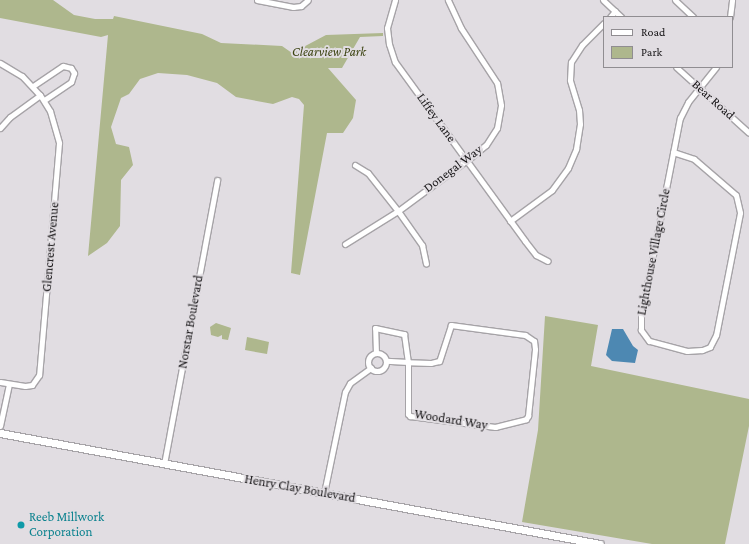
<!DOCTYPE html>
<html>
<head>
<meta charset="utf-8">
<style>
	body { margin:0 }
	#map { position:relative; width:749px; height:544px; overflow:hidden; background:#e1dde2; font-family:"Crimson Pro",serif }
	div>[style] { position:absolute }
	.green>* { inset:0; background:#aeb78d }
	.water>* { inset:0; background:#4d88b2 }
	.roads { filter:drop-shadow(1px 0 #a6a3a7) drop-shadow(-1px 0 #a6a3a7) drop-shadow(0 1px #a6a3a7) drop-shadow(0 -1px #a6a3a7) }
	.minor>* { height:5px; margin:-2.5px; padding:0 2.5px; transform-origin:2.5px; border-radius:2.5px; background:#fff }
	.minor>.ring { margin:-2.5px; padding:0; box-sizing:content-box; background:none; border:5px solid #fff; border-radius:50% }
	.major>* { height:7px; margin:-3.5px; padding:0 3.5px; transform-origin:3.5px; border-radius:3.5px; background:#fff }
	.dots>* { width:11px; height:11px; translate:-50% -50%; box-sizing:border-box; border:2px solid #e1dde2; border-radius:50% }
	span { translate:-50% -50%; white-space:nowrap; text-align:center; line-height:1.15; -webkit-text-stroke:4px #e1dde2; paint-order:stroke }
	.park-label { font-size:13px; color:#3b4210; font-style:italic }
	.street-label { font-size:13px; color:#171517 }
	.culture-label { font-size:13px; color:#0d838f }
	.left { translate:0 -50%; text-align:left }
	.legend { position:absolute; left:603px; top:16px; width:130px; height:52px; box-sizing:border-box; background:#e1dde2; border:1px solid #908d91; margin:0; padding:5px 7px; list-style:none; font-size:12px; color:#171517 }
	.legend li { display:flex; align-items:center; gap:8px; height:20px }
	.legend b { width:20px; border:1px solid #908d91 }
</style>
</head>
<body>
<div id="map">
	<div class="green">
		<i style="clip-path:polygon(0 0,53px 0,74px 15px,95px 19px,113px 19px,114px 16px,202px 34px,221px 43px,282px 46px,292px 53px,326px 35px,383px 33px,383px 36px,360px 37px,342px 68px,328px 68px,356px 100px,353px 118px,343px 133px,327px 133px,300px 275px,291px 273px,304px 105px,299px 99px,292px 97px,273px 104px,236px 97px,217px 83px,187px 75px,158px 73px,140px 79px,129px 94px,121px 98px,111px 127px,116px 144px,129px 147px,133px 165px,121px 180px,120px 226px,107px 243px,88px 256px,108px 35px,101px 37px,0 18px)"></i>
		<i style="clip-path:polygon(545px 316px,598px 325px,591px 366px,749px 399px,749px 426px,725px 544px,652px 544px,522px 522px,538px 430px)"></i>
		<i style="clip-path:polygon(216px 323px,231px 328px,228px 340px,222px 339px,222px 335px,218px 337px,211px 335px,210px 327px)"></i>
		<i style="clip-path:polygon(247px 337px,269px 342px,267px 354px,245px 350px)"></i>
	</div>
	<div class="water">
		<i style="clip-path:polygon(612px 329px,623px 329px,633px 346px,638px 350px,635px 363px,612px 361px,606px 355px)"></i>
	</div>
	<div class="roads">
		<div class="minor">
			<i style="left:257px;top:0;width:37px;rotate:11deg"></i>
			<i style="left:293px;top:7px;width:8px;rotate:-7deg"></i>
			<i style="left:301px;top:6px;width:9px;rotate:-41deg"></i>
			<i style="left:395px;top:0;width:29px;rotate:106deg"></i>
			<i style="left:387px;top:28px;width:16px;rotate:83deg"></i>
			<i style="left:389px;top:44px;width:19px;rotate:72deg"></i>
			<i style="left:395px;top:62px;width:221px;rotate:54deg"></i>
			<i style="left:525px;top:241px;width:18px;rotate:52deg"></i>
			<i style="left:536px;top:255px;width:13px;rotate:27deg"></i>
			<i style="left:603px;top:0;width:25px;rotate:43deg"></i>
			<i style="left:675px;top:0;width:25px;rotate:43deg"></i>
			<i style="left:610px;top:17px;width:8px;rotate:-50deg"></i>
			<i style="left:730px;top:17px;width:17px;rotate:-83deg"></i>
			<i style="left:0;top:63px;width:26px;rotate:31deg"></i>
			<i style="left:22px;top:76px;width:26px;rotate:47deg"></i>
			<i style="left:40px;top:95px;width:19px;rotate:58deg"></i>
			<i style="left:50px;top:111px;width:33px;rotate:74deg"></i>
			<i style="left:59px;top:143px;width:233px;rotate:94.9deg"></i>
			<i style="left:39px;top:375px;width:12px;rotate:125deg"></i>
			<i style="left:32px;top:385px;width:7px;rotate:172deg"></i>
			<i style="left:25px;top:386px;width:25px;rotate:-171deg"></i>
			<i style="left:676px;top:67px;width:98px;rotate:42.1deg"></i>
			<i style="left:33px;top:86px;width:36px;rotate:-34deg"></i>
			<i style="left:63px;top:66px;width:8px;rotate:14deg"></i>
			<i style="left:71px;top:68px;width:6px;rotate:59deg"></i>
			<i style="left:74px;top:73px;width:9px;rotate:108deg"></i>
			<i style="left:71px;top:82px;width:32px;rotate:146deg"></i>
			<i style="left:0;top:128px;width:15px;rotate:-48deg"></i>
			<i style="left:10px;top:117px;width:37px;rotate:-36deg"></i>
			<i style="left:673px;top:152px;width:22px;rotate:18deg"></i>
			<i style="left:694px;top:159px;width:55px;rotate:40.6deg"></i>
			<i style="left:736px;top:195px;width:18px;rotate:77deg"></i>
			<i style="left:740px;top:213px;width:124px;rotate:101.1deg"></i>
			<i style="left:716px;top:335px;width:13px;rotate:117deg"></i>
			<i style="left:710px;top:347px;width:9px;rotate:159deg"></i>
			<i style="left:702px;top:350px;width:15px;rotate:176deg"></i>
			<i style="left:687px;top:351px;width:39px;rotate:-165deg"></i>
			<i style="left:649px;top:341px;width:14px;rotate:-126deg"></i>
			<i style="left:641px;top:330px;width:14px;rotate:-90deg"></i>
			<i style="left:641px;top:316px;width:202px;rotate:-78.9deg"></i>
			<i style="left:680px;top:118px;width:18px;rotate:-63deg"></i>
			<i style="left:688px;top:102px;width:45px;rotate:-51.3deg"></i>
			<i style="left:355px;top:165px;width:15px;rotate:32deg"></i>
			<i style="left:368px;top:173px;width:48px;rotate:51.7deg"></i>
			<i style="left:398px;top:211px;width:42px;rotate:54.8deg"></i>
			<i style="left:422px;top:245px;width:19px;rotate:78deg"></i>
			<i style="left:510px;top:221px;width:52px;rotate:-36.4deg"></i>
			<i style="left:552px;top:190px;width:27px;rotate:-54deg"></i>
			<i style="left:568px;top:168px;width:21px;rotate:-67deg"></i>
			<i style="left:576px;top:149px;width:25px;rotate:-81deg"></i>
			<i style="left:580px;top:124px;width:14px;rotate:-94deg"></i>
			<i style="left:579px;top:110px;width:31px;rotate:-107deg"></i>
			<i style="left:570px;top:80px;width:18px;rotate:-87deg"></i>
			<i style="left:571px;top:62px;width:20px;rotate:-57deg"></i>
			<i style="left:582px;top:45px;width:31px;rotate:-45deg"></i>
			<i style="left:345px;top:244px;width:62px;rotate:-31.9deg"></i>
			<i style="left:398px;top:211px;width:91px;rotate:-36.5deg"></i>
			<i style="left:471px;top:157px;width:19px;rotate:-39deg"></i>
			<i style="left:486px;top:145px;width:20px;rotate:-57deg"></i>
			<i style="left:497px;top:128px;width:23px;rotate:-80deg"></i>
			<i style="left:501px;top:105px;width:22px;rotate:-100deg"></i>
			<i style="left:497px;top:83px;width:66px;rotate:-123.2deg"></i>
			<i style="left:461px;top:28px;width:31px;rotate:-115deg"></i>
			<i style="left:376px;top:353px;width:25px;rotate:-92deg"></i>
			<i style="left:375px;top:328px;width:30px;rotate:12deg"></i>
			<i style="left:404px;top:334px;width:28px;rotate:82deg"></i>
			<i style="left:408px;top:362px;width:52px;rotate:90deg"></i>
			<i style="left:408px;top:414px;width:3px;rotate:45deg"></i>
			<i style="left:410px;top:416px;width:86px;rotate:7.4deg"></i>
			<i style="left:495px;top:427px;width:32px;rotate:-14deg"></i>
			<i style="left:526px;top:419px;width:4px;rotate:-56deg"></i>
			<i style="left:528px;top:416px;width:67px;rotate:-84deg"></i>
			<i style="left:535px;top:349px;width:8px;rotate:-97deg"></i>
			<i style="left:534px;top:341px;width:11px;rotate:-146deg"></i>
			<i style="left:525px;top:335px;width:75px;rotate:-172.3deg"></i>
			<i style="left:451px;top:325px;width:38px;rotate:108deg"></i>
			<i style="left:439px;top:361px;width:8px;rotate:166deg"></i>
			<i style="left:431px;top:363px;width:23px;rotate:-178deg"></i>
			<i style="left:408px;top:362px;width:22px;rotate:-177deg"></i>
			<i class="ring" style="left:368px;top:353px;width:13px;height:13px"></i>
			<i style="left:0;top:426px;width:43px;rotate:-77.9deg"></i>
			<i style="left:164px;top:464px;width:289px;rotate:-79.4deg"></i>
			<i style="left:324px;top:493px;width:103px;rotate:-78.3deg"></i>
			<i style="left:345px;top:392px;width:10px;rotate:-61deg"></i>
			<i style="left:350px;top:383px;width:26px;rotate:-36deg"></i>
		</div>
		<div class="major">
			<i style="left:0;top:433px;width:610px;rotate:10.48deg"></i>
		</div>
	</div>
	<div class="dots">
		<i style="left:21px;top:525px;background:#0f9aa8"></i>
	</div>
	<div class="park-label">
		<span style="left:329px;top:52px">Clearview Park</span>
	</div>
	<div class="street-label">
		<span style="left:713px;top:100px;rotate:42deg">Bear Road</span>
		<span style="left:436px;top:118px;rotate:54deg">Liffey Lane</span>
		<span style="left:453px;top:169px;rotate:-37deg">Donegal Way</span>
		<span style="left:51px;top:247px;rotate:-85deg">Glencrest Avenue</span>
		<span style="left:654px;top:252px;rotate:-79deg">Lighthouse Village Circle</span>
		<span style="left:191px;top:322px;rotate:-80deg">Norstar Boulevard</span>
		<span style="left:451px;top:420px;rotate:9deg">Woodard Way</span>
		<span style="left:300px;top:489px;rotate:10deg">Henry Clay Boulevard</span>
	</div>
	<div class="culture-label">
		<span class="left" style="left:29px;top:525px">Reeb Millwork<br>Corporation</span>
	</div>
	<ul class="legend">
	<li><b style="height:5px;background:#fff"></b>Road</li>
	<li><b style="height:11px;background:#aeb78d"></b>Park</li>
	</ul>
</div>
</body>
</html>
